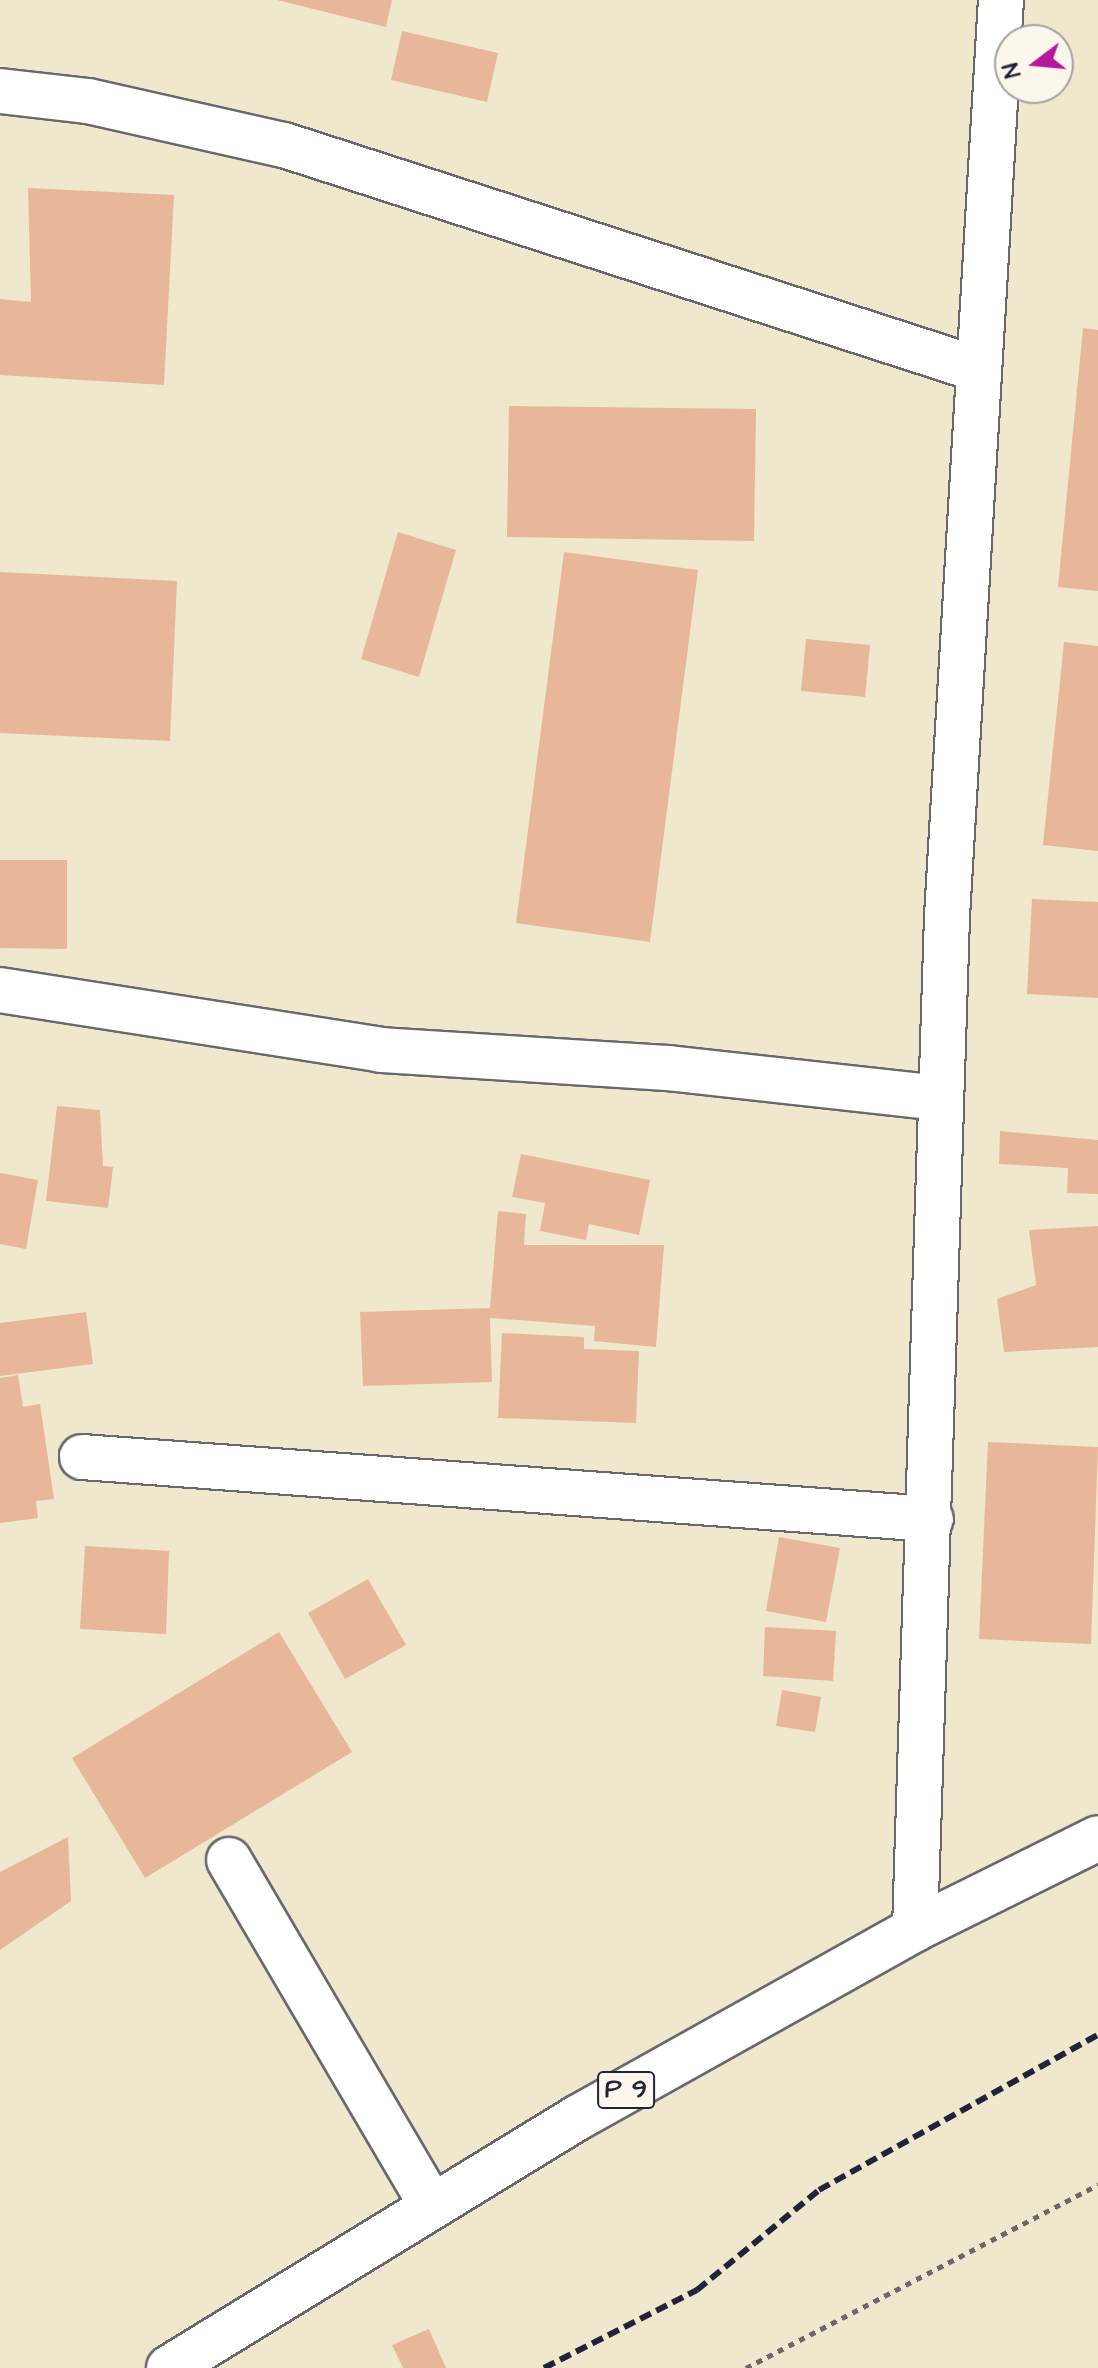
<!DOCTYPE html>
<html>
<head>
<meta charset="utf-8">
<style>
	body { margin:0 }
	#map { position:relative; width:1098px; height:2368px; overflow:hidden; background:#efe8cd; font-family:"Architects Daughter",sans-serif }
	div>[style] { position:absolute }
	.building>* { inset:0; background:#e8b79a }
	.path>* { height:5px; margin-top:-2.5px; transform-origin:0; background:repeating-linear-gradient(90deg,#6a676e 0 6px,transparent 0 12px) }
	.roads { filter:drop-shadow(2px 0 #6a676e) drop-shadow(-2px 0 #6a676e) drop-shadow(0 2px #6a676e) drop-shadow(0 -2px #6a676e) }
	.minor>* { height:44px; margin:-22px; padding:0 22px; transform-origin:22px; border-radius:22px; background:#fff }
	.primary>* { height:44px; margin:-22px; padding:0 22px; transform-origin:22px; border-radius:22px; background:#fff }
	.rail>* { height:6px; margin-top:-3px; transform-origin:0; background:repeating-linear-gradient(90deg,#22223b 0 12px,transparent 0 18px) }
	span { translate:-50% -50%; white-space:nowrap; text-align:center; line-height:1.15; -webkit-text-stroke:7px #fbf7ec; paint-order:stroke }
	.shield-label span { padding:2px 6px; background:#fbf7ec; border:2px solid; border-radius:6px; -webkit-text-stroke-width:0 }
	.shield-label { font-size:26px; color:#22223b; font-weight:700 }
	.north { position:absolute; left:994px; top:24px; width:80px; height:80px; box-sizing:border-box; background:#fbf7ec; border:2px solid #a4a2a5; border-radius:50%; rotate:254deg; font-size:22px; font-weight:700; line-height:32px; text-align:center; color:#22223b }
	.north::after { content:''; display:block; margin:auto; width:28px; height:36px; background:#b5179e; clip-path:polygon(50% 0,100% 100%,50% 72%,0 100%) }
</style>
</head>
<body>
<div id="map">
	<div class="building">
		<i style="clip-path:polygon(277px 0,392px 0,386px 27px)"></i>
		<i style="clip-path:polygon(402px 31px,498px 53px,487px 102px,391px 80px)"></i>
		<i style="clip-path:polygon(28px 188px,174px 195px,164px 385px,0 375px,0 299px,31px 302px)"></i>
		<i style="clip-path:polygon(1083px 328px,1098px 330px,1098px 591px,1058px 587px)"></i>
		<i style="clip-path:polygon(509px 406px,756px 409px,754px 541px,507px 537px)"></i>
		<i style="clip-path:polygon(398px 532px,456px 550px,419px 677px,361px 659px)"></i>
		<i style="clip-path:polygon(564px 552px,698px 570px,650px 942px,516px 923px)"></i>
		<i style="clip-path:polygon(0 572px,177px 581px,170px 741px,0 733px)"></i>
		<i style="clip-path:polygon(806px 639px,870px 645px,865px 697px,801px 691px)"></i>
		<i style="clip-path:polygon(1064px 642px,1098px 646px,1098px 851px,1043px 845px)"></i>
		<i style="clip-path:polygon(0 860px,67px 860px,67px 949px,0 948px)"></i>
		<i style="clip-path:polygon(1032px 899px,1098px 902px,1098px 998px,1027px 994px)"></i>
		<i style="clip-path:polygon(57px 1106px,100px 1110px,103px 1166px,113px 1167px,108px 1208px,46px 1201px)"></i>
		<i style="clip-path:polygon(1000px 1131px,1098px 1140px,1098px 1194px,1067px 1193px,1068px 1168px,999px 1164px)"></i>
		<i style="clip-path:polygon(521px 1154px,650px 1180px,639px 1235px,589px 1224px,586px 1240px,540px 1231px,545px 1203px,512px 1197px)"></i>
		<i style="clip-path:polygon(0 1173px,38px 1180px,26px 1249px,0 1244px)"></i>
		<i style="clip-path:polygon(498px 1211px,526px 1214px,524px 1245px,664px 1245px,656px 1347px,594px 1341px,595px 1326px,490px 1318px,492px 1382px,363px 1386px,360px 1312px,490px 1308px)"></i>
		<i style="clip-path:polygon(1098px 1226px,1098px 1347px,1004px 1352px,997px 1299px,1036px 1285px,1029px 1230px)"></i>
		<i style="clip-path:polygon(86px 1312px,93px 1364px,0 1376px,0 1323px)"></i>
		<i style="clip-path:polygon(502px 1333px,584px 1337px,584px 1349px,639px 1351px,636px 1423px,498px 1418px)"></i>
		<i style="clip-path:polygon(18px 1375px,23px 1407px,40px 1404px,54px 1499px,36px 1501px,38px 1518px,0 1523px,0 1378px)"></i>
		<i style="clip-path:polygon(988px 1442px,1098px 1447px,1091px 1644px,979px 1639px)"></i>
		<i style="clip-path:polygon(779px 1537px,840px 1548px,826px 1622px,766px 1611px)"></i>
		<i style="clip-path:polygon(85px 1546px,169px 1551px,166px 1634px,80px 1629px)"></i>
		<i style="clip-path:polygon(368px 1579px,406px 1645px,345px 1679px,308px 1613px)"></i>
		<i style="clip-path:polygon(765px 1627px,836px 1631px,833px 1681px,763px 1676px)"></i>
		<i style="clip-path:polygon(279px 1632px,352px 1752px,145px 1878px,72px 1758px)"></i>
		<i style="clip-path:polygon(782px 1690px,821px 1697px,815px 1732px,776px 1726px)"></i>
		<i style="clip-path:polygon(68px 1837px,71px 1901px,0 1950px,0 1872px)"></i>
		<i style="clip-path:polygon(429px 2329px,446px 2368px,403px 2368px,392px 2345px)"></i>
	</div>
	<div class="path">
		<i style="left:746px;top:2368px;width:397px;rotate:-27.5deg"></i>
	</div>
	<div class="roads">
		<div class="minor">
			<i style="left:0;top:91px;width:89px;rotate:6.5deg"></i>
			<i style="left:88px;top:101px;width:201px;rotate:12.7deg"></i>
			<i style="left:284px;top:145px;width:728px;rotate:17.91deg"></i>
			<i style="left:0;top:990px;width:386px;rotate:8.9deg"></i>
			<i style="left:381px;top:1050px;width:288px;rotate:3.6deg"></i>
			<i style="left:668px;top:1068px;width:273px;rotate:6.3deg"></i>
			<i style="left:82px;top:1457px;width:851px;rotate:4.18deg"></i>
			<i style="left:229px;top:1860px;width:401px;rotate:59.6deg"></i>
			<i style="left:915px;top:1929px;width:1014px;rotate:-88.19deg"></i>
			<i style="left:947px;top:916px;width:918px;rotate:-86.63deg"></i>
		</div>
		<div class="primary">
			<i style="left:169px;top:2368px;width:479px;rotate:-31.5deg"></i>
			<i style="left:577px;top:2118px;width:387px;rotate:-29.2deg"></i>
			<i style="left:915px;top:1929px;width:204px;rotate:-26.4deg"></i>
		</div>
	</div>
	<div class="rail">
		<i style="left:544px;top:2368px;width:172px;rotate:-27deg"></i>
		<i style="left:697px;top:2290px;width:158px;rotate:-39.3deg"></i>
		<i style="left:819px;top:2190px;width:319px;rotate:-29.1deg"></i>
	</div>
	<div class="shield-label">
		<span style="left:626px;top:2090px">P 9</span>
	</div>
	<div class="north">N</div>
</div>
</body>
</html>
